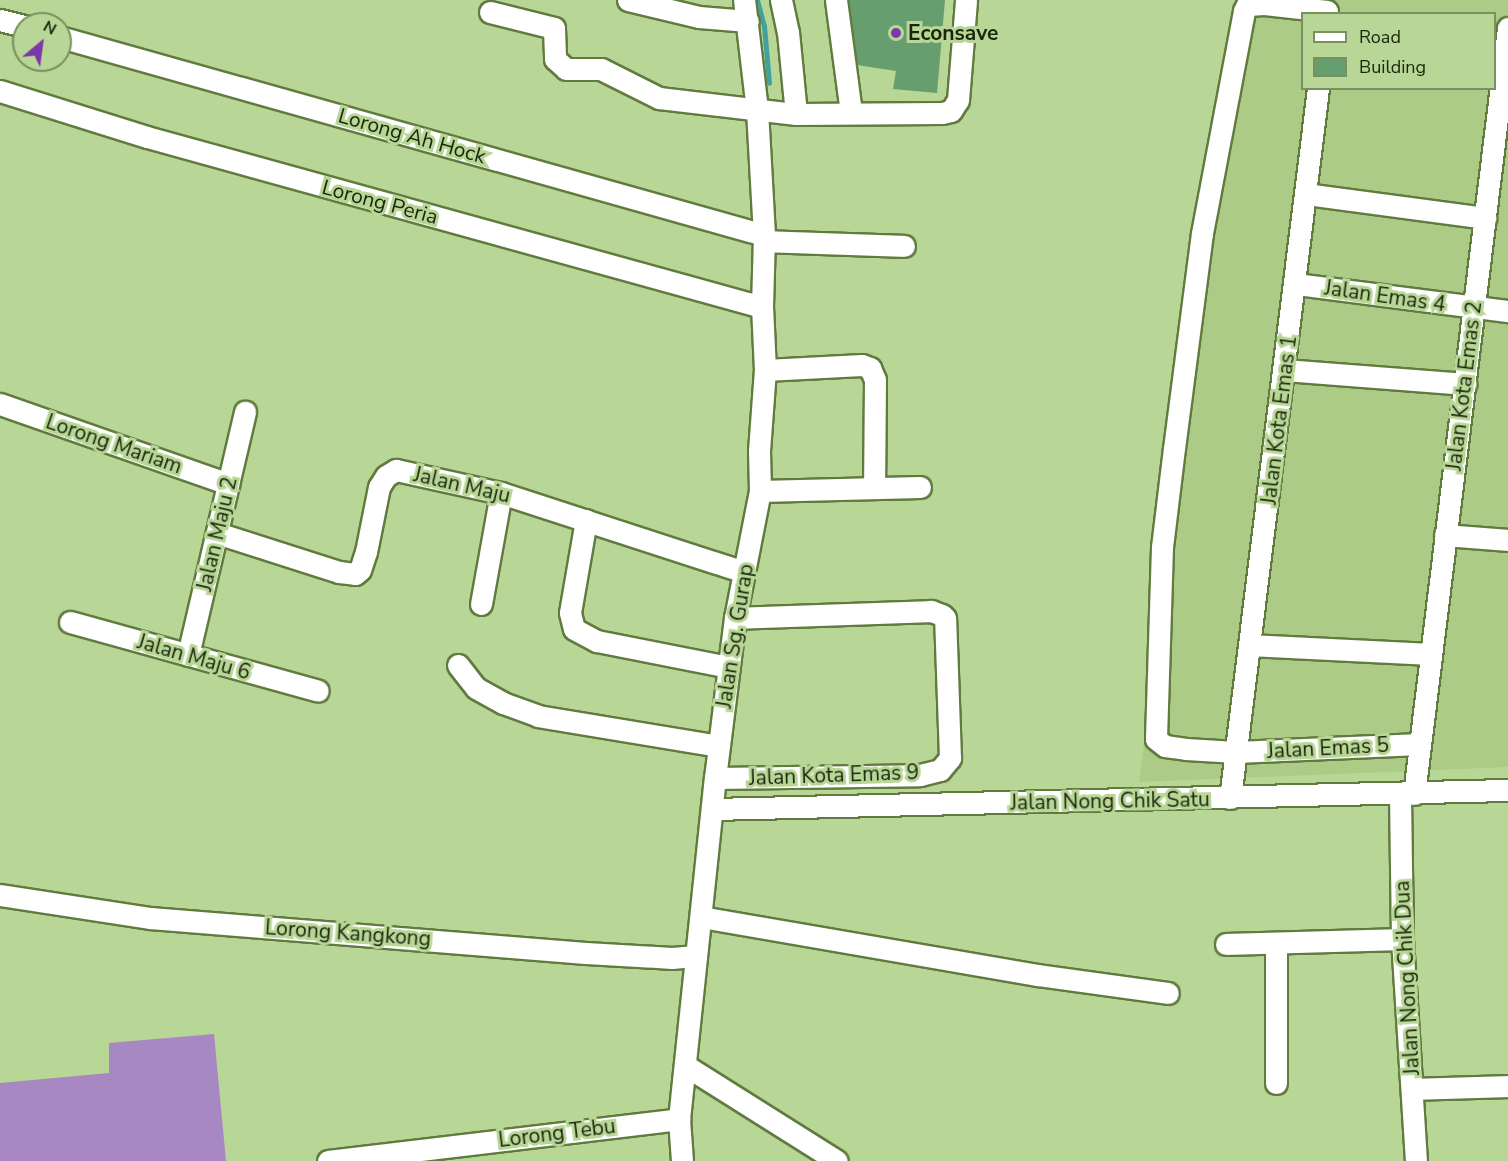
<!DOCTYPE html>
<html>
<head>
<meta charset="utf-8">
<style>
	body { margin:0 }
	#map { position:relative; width:1508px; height:1161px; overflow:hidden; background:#b8d696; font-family:"Nunito Sans",sans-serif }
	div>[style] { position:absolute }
	.built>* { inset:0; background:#abcb86 }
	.forest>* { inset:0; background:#a788c2 }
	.stream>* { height:5px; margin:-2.5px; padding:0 2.5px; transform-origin:2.5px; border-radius:2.5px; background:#42a19a }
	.building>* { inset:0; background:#669e6f }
	.roads { filter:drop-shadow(2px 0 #617b3f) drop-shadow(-2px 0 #617b3f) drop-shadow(0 2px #617b3f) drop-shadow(0 -2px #617b3f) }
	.minor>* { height:21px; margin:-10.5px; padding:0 10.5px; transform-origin:10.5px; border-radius:10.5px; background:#fff }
	.dots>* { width:16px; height:16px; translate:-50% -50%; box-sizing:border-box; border:3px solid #b8d696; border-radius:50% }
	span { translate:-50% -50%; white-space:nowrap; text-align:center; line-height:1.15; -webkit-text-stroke:6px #b8d696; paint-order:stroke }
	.poi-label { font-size:21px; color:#1b260d; font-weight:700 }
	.left { translate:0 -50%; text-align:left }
	.street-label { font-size:21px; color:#1b260d }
	.legend { position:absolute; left:1301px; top:12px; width:195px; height:78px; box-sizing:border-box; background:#b8d696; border:2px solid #79905f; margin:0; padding:8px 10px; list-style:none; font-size:18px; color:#1b260d }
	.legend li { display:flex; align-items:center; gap:12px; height:30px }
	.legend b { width:30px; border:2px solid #79905f }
	.north { position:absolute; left:12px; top:12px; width:60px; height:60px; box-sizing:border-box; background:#b8d696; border:2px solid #79905f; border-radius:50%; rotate:29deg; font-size:16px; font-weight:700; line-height:24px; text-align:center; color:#1b260d }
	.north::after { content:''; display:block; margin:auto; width:21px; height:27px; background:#7c37aa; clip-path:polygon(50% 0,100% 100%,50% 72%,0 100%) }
</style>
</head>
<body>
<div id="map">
	<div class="built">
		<i style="clip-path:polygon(evenodd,1241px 0,1508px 0,1508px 767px,1139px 782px,1241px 0,1302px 14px,1494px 14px,1494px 88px,1302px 88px,1302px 14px)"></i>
	</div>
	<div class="forest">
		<i style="clip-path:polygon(214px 1034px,226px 1161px,0 1161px,0 1083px,109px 1073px,109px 1043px)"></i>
	</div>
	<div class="stream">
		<i style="left:757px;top:0;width:27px;rotate:75deg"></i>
		<i style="left:764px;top:26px;width:57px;rotate:85deg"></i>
	</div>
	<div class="building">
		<i style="clip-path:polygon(844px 0,945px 0,937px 93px,893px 89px,896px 71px,857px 65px)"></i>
	</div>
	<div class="roads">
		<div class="minor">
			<i style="left:628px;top:0;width:73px;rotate:13.5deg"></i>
			<i style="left:699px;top:17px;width:49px;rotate:4.7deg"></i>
			<i style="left:781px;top:0;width:33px;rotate:78deg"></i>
			<i style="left:788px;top:32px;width:82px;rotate:84.4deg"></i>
			<i style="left:836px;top:0;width:113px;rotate:82.4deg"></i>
			<i style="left:1327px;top:11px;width:63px;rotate:-173.7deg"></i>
			<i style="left:1264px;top:4px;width:17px;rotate:177deg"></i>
			<i style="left:1247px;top:5px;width:7px;rotate:117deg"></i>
			<i style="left:1244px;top:11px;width:226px;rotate:100.7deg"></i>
			<i style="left:1202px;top:233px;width:217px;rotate:97.4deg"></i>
			<i style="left:1174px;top:448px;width:100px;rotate:96.9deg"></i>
			<i style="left:1162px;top:547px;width:192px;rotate:91.8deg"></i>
			<i style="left:1156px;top:739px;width:11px;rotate:38deg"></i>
			<i style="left:1165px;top:746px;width:21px;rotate:8deg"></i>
			<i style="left:1186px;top:749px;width:50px;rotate:3.4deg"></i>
			<i style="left:1236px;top:752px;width:184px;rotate:-2.5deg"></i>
			<i style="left:490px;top:12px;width:66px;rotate:14deg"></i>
			<i style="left:554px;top:28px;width:31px;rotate:88deg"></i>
			<i style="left:555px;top:59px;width:15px;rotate:42deg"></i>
			<i style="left:566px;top:69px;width:35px"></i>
			<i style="left:601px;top:69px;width:65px;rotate:26.6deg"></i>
			<i style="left:659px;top:98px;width:138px;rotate:6.7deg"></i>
			<i style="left:796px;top:114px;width:146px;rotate:-0.4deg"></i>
			<i style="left:942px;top:113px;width:9px;rotate:-13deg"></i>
			<i style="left:951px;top:111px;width:13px;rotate:-58deg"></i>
			<i style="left:958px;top:100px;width:100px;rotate:-85.4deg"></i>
			<i style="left:0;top:20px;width:25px;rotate:14deg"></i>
			<i style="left:60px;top:37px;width:731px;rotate:15.71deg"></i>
			<i style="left:0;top:91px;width:154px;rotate:17.4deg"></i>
			<i style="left:147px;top:137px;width:638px;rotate:15.45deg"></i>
			<i style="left:1306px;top:194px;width:181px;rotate:7.6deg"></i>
			<i style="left:764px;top:241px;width:140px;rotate:2deg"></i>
			<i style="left:1296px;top:284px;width:214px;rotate:7.3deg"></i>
			<i style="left:765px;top:370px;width:97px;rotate:-3deg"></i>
			<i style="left:862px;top:365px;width:9px;rotate:21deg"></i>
			<i style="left:870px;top:368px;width:13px;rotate:67deg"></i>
			<i style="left:875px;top:380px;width:108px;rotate:90.5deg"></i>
			<i style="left:1285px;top:370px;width:181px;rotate:4.4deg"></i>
			<i style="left:0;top:404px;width:242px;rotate:19.3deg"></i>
			<i style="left:760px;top:491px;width:160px;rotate:-1.4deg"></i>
			<i style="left:586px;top:520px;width:94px;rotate:99.8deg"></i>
			<i style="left:570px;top:613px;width:16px;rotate:76deg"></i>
			<i style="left:574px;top:629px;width:26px;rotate:28deg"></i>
			<i style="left:597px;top:641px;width:134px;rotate:11.2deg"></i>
			<i style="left:217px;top:533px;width:128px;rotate:17.7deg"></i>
			<i style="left:339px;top:572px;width:16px;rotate:7deg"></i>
			<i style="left:355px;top:574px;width:6px;rotate:-39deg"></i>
			<i style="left:360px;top:570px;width:19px;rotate:-72deg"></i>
			<i style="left:366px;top:552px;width:66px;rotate:-78.7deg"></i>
			<i style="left:379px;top:487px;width:13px;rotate:-58deg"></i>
			<i style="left:386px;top:476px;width:12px;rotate:-31deg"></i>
			<i style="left:396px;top:470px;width:107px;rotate:12.4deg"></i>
			<i style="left:501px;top:493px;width:256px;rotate:18deg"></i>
			<i style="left:1445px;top:535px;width:63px;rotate:4.5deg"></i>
			<i style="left:481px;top:604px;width:113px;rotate:-79.8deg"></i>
			<i style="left:70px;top:622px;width:257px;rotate:15.5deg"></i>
			<i style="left:1249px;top:645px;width:182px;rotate:2.8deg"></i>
			<i style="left:188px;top:655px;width:250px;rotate:-76.8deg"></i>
			<i style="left:458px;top:665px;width:29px;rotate:52deg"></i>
			<i style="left:476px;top:688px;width:31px;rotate:29deg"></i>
			<i style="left:503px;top:703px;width:37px;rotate:20deg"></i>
			<i style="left:538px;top:716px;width:183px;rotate:9.4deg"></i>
			<i style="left:715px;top:778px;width:205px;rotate:-0.8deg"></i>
			<i style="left:920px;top:775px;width:21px;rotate:-14deg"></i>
			<i style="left:940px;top:770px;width:16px;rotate:-50deg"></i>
			<i style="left:950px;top:758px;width:140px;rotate:-92deg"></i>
			<i style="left:945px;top:618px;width:4px;rotate:-135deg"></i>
			<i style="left:942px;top:615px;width:12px;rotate:-160deg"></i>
			<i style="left:931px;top:611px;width:196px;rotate:178deg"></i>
			<i style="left:1414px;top:794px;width:772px;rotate:-83deg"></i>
			<i style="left:1400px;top:795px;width:144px;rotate:89.2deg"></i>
			<i style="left:1402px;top:939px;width:222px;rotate:86.4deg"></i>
			<i style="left:1230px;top:798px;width:715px;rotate:-82.93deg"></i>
			<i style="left:712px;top:809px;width:796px;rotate:-1.37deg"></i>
			<i style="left:0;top:895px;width:152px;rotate:8.7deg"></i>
			<i style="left:150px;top:918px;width:437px;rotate:4.6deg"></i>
			<i style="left:586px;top:953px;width:86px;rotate:3.3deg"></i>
			<i style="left:672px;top:958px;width:24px;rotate:-5deg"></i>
			<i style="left:701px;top:917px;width:342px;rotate:9.8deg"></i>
			<i style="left:1038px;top:975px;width:131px;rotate:7.9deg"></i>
			<i style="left:1226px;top:944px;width:176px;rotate:-1.6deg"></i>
			<i style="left:686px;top:1066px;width:178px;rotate:32.2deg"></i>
			<i style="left:1276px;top:1083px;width:140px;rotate:-90deg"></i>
			<i style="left:1412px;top:1089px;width:96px;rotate:-1.8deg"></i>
			<i style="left:328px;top:1161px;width:354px;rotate:-6.8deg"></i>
			<i style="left:682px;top:1161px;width:42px;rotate:-94.1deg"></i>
			<i style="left:679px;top:1119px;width:343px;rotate:-84deg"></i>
			<i style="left:715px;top:778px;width:161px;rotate:-82.9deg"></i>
			<i style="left:735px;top:618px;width:129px;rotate:-78.9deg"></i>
			<i style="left:760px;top:491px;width:40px;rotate:-91.4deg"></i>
			<i style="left:759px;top:451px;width:81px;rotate:-85.8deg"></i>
			<i style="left:765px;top:370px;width:63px;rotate:-92.7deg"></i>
			<i style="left:762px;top:307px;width:72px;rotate:-88.4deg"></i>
			<i style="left:764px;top:235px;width:125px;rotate:-93.2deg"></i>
			<i style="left:757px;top:110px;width:111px;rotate:-96.7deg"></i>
		</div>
	</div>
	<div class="dots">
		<i style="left:896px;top:33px;background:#7c37aa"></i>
	</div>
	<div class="poi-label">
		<span class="left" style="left:908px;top:33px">Econsave</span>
	</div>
	<div class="street-label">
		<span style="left:412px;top:136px;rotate:16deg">Lorong Ah Hock</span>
		<span style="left:380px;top:202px;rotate:15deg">Lorong Peria</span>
		<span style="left:1385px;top:296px;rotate:8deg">Jalan Emas 4</span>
		<span style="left:1464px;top:386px;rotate:-83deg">Jalan Kota Emas 2</span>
		<span style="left:1279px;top:420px;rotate:-83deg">Jalan Kota Emas 1</span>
		<span style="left:114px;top:444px;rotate:19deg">Lorong Mariam</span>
		<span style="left:462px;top:485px;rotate:13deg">Jalan Maju</span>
		<span style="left:217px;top:534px;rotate:-77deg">Jalan Maju 2</span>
		<span style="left:735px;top:636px;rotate:-81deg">Jalan Sg. Gurap</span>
		<span style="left:194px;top:657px;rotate:16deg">Jalan Maju 6</span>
		<span style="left:1328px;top:748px;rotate:-3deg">Jalan Emas 5</span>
		<span style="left:834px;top:775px;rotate:-2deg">Jalan Kota Emas 9</span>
		<span style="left:1110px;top:801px;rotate:-1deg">Jalan Nong Chik Satu</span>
		<span style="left:348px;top:933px;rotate:4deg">Lorong Kangkong</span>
		<span style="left:1407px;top:978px;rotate:-93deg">Jalan Nong Chik Dua</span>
		<span style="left:557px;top:1133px;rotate:-7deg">Lorong Tebu</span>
	</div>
	<ul class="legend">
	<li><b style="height:8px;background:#fff"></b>Road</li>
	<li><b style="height:16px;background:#669e6f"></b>Building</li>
	</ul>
	<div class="north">N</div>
</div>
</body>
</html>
